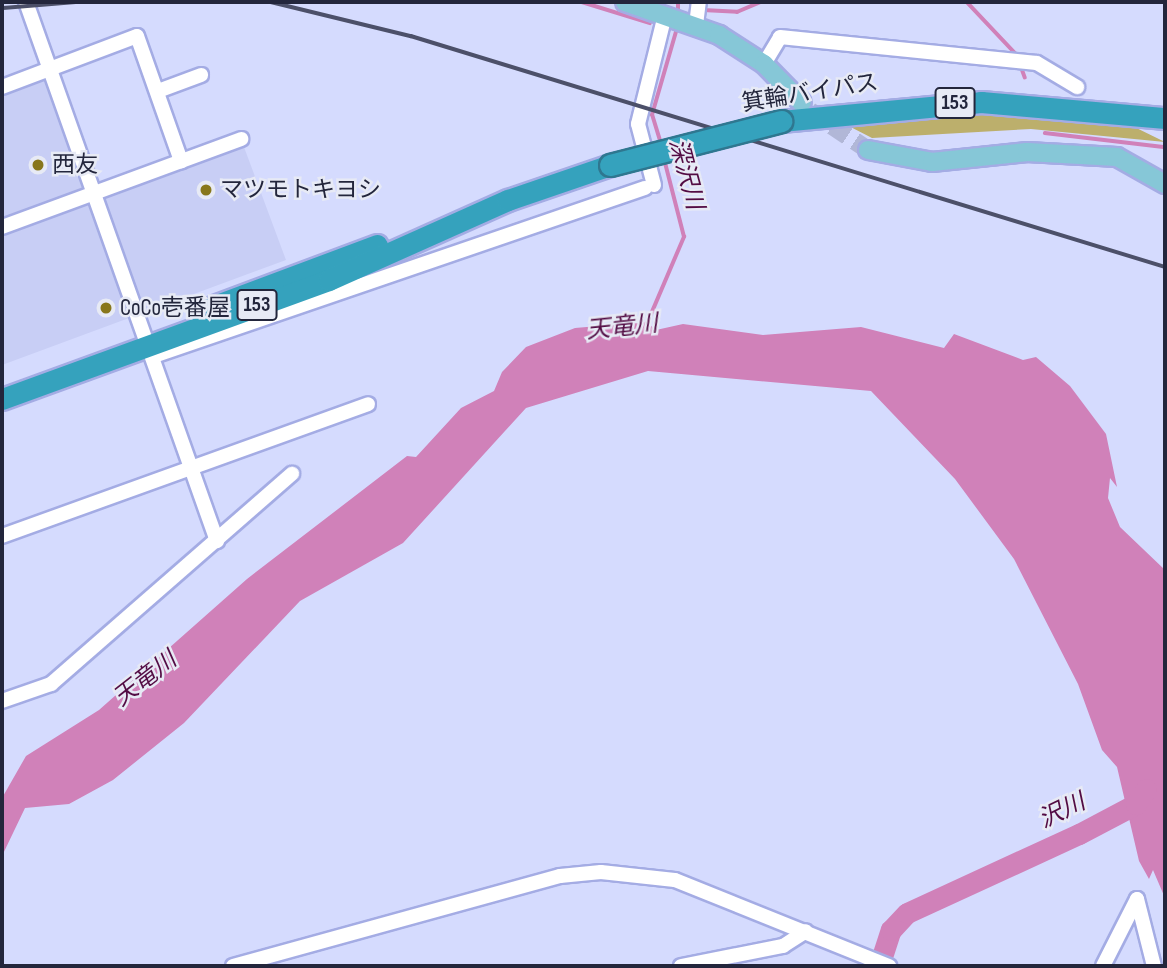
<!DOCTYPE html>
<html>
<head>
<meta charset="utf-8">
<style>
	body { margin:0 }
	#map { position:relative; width:1167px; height:968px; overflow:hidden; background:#d5dbfe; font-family:"Sofia Sans Condensed","Noto Sans JP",sans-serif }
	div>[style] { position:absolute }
	.built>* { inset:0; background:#c8cef5 }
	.green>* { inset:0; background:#bcaf6c }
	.water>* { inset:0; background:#d081b9 }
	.stream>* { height:3.5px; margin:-1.75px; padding:0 1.75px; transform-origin:1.75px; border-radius:1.75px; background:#d081b9 }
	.river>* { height:21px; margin:-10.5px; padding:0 10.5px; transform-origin:10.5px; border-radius:10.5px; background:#d081b9 }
	.major-tunnel>* { height:18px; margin-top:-9px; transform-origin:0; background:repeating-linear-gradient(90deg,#b1b7d7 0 18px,transparent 0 27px) }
	.roads { filter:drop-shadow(2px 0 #a4ace4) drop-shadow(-2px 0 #a4ace4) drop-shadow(0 2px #a4ace4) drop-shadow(0 -2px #a4ace4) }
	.minor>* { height:14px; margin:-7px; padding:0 7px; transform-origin:7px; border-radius:7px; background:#fff }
	.major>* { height:18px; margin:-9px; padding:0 9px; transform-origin:9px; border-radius:9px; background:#86c7d7 }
	.highway>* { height:21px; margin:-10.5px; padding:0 10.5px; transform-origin:10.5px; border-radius:10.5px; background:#35a2bd }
	.rail>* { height:3.5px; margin:-1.75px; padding:0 1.75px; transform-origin:1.75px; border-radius:1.75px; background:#4c5069 }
	.bridges { filter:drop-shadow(2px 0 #2f7790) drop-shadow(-2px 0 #2f7790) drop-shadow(0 2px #2f7790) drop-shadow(0 -2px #2f7790) }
	.highway-bridge>* { height:21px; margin:-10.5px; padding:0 10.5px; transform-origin:10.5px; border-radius:10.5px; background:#35a2bd }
	.dots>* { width:19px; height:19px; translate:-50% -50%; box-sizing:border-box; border:4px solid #e7eaf5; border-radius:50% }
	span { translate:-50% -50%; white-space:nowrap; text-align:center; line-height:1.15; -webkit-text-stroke:5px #e7eaf5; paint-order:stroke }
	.shield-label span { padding:2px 5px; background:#e7eaf5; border:2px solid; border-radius:5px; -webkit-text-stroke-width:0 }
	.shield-label { font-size:21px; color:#23263c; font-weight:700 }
	.street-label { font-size:23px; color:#23263c }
	.poi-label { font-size:23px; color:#23263c }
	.left { translate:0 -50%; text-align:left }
	.water-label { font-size:24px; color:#530c44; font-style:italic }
	.frame { position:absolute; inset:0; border:4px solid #23263c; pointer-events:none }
</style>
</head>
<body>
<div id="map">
	<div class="built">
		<i style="clip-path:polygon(49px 70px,96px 193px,241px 139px,286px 260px,2px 365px,2px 88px)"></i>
	</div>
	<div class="green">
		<i style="clip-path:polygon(939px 110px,1116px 118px,1165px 142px,1031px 129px,872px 138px,837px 120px)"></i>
	</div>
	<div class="water">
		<i style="clip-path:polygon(646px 322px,656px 330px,683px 324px,763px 335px,861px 327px,944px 348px,954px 334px,1023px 360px,1036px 357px,1070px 386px,1106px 434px,1117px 487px,1110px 478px,1108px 498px,1120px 527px,1165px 570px,1165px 898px,1153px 870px,1149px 879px,1139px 861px,1117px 767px,1102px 750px,1078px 684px,1014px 559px,955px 479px,871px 391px,648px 371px,526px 408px,403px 543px,300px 601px,184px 723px,113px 780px,69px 804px,25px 808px,2px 856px,2px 798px,26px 756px,99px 710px,247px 579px,407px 456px,416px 457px,461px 408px,494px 391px,502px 372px,526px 347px,575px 328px)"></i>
	</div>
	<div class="stream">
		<i style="left:582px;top:2px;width:71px;rotate:17.2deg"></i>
		<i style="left:967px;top:2px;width:77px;rotate:46.6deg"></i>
		<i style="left:703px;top:10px;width:34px;rotate:3deg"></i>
		<i style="left:737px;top:12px;width:26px;rotate:-23deg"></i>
		<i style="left:678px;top:14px;width:12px;rotate:-90deg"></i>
		<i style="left:1021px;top:66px;width:12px;rotate:70deg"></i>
		<i style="left:1045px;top:133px;width:121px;rotate:6.7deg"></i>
		<i style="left:661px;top:144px;width:30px;rotate:-107deg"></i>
		<i style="left:652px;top:115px;width:94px;rotate:-73.9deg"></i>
		<i style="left:646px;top:326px;width:97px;rotate:-66.9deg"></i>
		<i style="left:684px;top:237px;width:81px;rotate:-104.4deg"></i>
	</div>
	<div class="river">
		<i style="left:879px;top:966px;width:38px;rotate:-72deg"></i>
		<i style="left:891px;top:930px;width:23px;rotate:-47deg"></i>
		<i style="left:907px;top:913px;width:189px;rotate:-24.7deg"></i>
		<i style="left:1079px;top:834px;width:64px;rotate:-27.8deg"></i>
		<i style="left:1136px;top:804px;width:18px;rotate:-56deg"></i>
	</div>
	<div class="major-tunnel">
		<i style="left:810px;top:111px;width:70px;rotate:33.9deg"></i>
	</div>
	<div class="roads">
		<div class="minor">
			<i style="left:26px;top:2px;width:572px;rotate:70.49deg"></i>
			<i style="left:696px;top:25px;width:23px;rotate:-83deg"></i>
			<i style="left:764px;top:64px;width:31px;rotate:-59deg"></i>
			<i style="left:780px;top:37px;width:258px;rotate:5.8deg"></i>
			<i style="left:1037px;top:63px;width:47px;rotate:31deg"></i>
			<i style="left:2px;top:87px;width:144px;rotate:-20.7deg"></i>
			<i style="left:137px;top:36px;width:133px;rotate:70.6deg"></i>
			<i style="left:158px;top:91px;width:46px;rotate:-20.4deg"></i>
			<i style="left:654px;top:185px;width:63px;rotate:-104.7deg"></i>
			<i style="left:638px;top:124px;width:112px;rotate:-76.1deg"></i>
			<i style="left:2px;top:227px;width:255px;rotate:-20.2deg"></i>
			<i style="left:154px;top:356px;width:519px;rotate:-18.89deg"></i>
			<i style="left:2px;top:536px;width:389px;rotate:-19.8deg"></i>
			<i style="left:2px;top:701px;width:52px;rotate:-19.1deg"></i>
			<i style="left:51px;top:684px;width:320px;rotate:-41.1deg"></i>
			<i style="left:1137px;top:899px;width:69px;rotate:75.8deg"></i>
			<i style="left:233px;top:966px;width:339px;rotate:-15.4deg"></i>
			<i style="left:560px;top:876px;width:41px;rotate:-5.6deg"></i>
			<i style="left:601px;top:872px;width:74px;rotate:6.2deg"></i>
			<i style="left:675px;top:880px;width:231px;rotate:21.9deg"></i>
			<i style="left:681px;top:966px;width:104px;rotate:-11.1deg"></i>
			<i style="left:783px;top:946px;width:27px;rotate:-33deg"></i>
			<i style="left:1103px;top:966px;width:75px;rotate:-63.1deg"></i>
		</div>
		<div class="major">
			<i style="left:625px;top:2px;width:100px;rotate:19.3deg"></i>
			<i style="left:719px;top:35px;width:54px;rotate:32.8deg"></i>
			<i style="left:764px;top:64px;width:54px;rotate:45.7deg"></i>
			<i style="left:868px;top:150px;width:65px;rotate:10.6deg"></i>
			<i style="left:932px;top:162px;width:96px;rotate:-6deg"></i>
			<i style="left:1027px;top:152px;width:90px;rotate:3.2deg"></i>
			<i style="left:1117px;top:157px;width:55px;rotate:29.4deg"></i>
		</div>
		<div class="highway">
			<i style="left:781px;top:121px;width:201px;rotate:-5.4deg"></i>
			<i style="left:981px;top:102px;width:185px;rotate:5deg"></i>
			<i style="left:214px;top:306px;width:174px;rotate:-20.5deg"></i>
			<i style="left:2px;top:399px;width:348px;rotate:-20deg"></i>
			<i style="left:329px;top:280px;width:196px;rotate:-24.1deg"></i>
			<i style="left:508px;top:200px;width:108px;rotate:-18.9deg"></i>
		</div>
	</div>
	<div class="rail">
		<i style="left:271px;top:2px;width:144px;rotate:13.7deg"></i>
		<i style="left:411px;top:36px;width:789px;rotate:17.03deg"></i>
		<i style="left:2px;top:8px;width:75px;rotate:-4.6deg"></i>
	</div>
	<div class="bridges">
		<div class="highway-bridge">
			<i style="left:610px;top:165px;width:177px;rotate:-14.4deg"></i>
		</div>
	</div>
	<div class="dots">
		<i style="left:38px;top:165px;background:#88771b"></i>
		<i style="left:206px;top:190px;background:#88771b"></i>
		<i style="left:106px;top:308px;background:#88771b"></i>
	</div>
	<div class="shield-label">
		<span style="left:955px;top:103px">153</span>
		<span style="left:257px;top:305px">153</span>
	</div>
	<div class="street-label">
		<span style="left:810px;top:93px;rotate:-9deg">箕輪バイパス</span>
	</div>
	<div class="poi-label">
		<span class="left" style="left:52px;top:165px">西友</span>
		<span class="left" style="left:220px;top:190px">マツモトキヨシ</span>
		<span class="left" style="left:120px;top:308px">CoCo壱番屋</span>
	</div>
	<div class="water-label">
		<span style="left:686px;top:174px;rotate:75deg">深沢川</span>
		<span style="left:622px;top:327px;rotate:-6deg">天竜川</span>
		<span style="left:145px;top:679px;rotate:-38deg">天竜川</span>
		<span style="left:1062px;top:811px;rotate:-26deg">沢川</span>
	</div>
	<div class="frame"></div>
</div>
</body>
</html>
